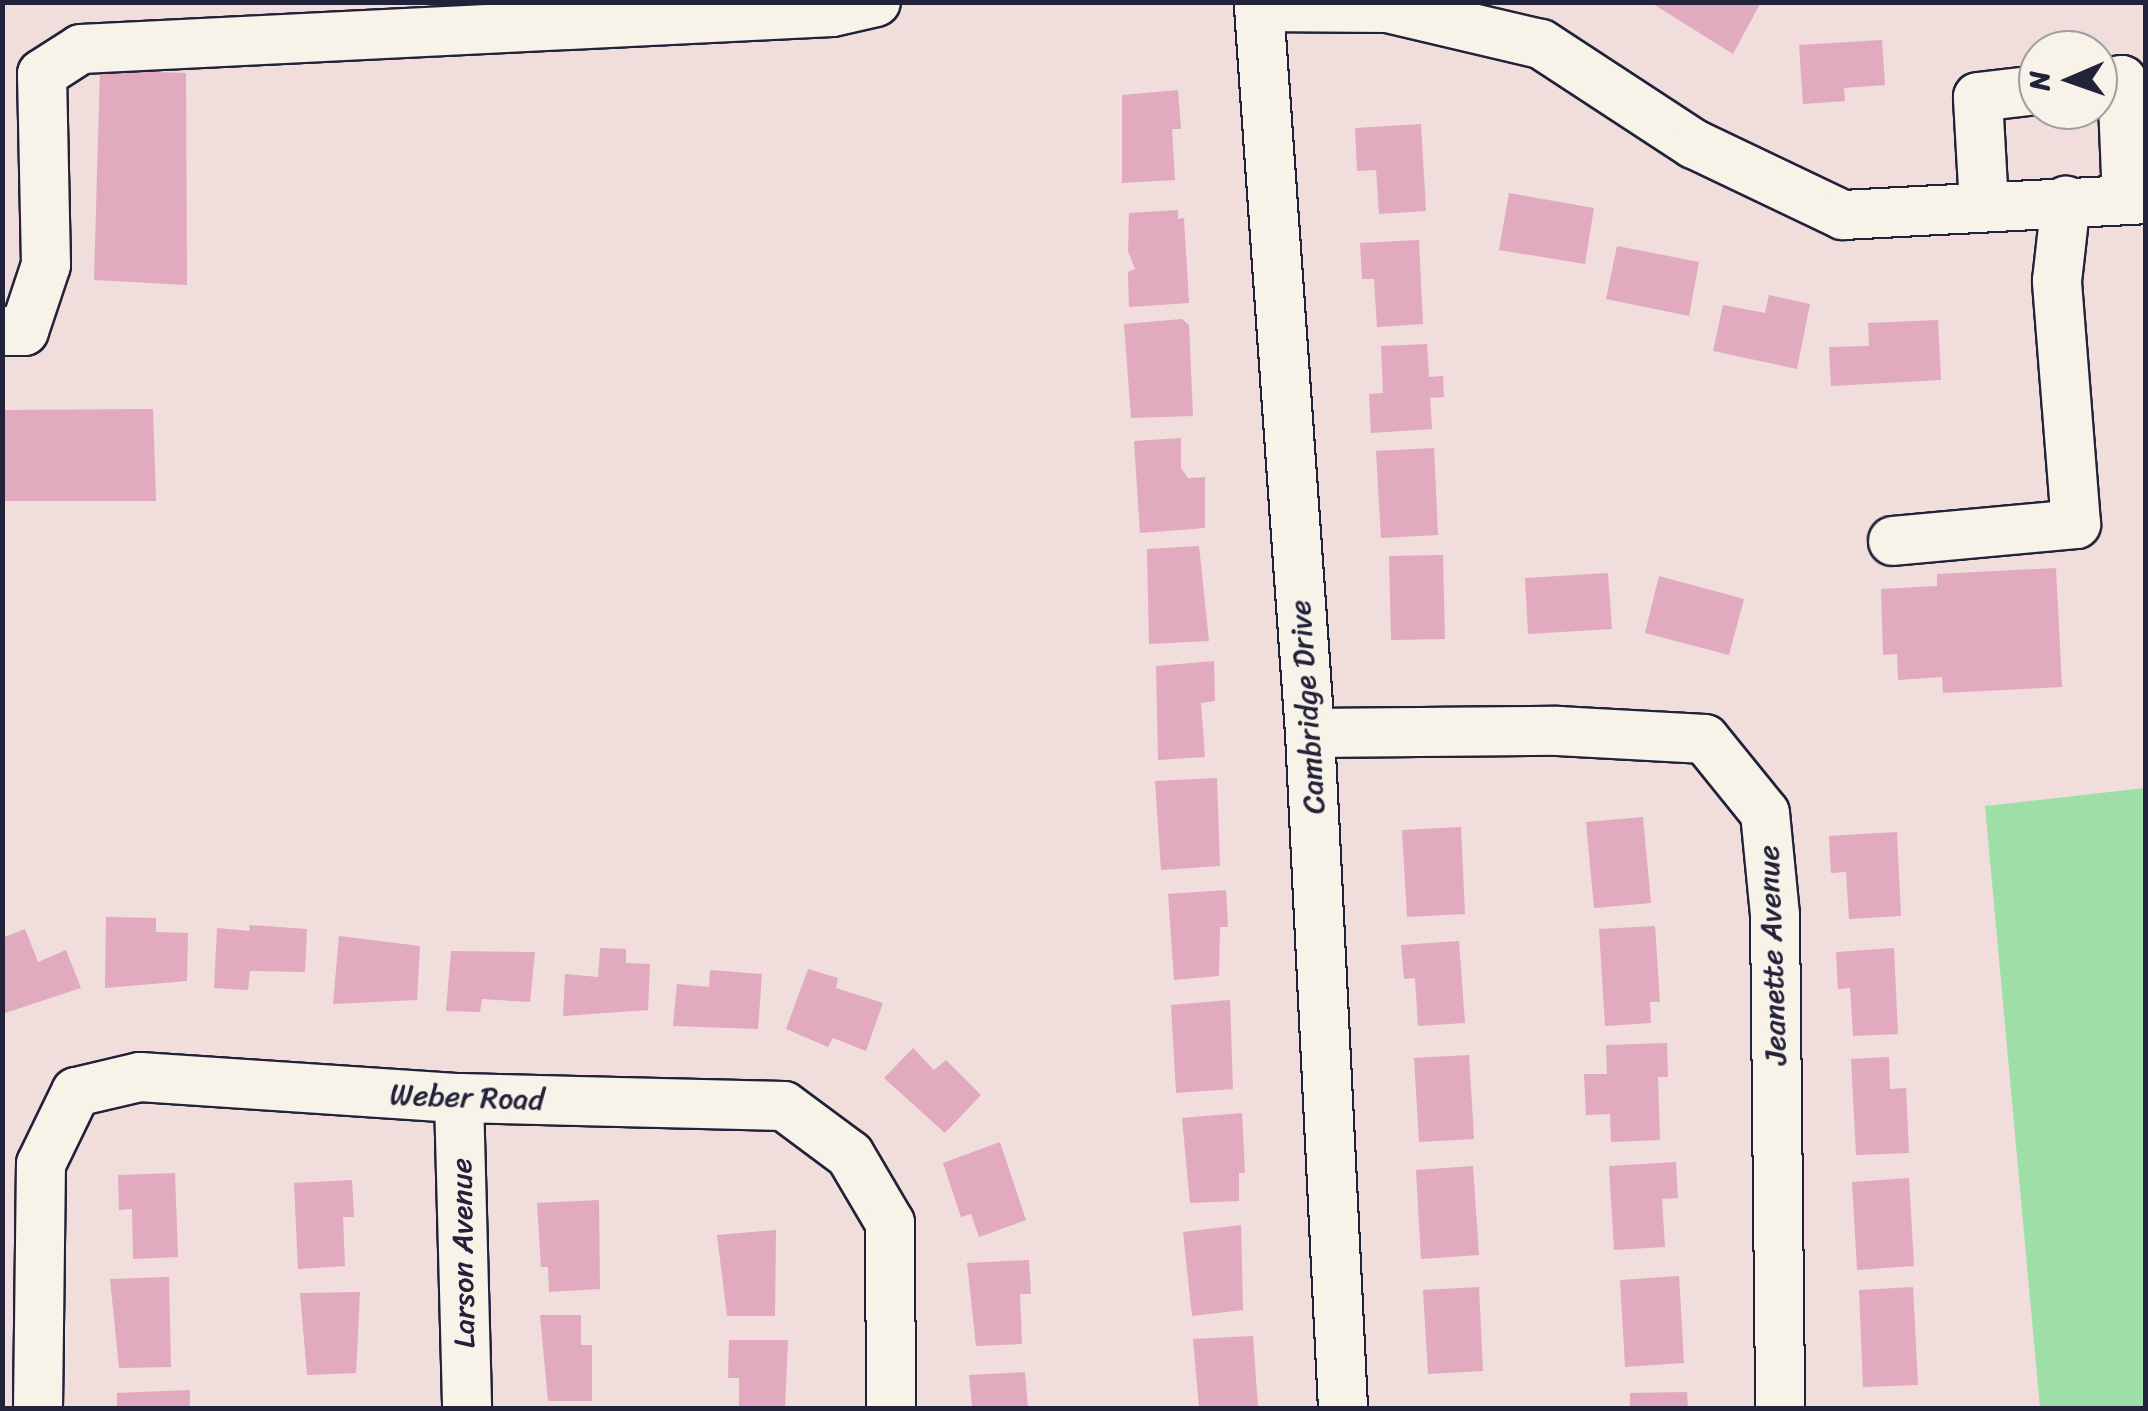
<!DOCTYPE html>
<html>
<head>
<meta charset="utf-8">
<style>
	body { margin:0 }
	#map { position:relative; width:2148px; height:1411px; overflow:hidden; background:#f0dddc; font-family:Sriracha,sans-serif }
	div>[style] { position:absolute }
	.green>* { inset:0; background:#9edfa8 }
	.building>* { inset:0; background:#e1aabf }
	.roads { filter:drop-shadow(2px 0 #22223b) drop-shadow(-2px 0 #22223b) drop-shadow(0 2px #22223b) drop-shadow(0 -2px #22223b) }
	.minor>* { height:48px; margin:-24px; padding:0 24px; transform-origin:24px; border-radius:24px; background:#f7f3e8 }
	span { translate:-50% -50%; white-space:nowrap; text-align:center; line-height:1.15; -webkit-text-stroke:8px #f7f3e8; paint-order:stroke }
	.street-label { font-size:30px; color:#22223b }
	.frame { position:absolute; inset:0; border:5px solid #22223b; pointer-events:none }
	.north { position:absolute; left:2018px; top:30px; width:100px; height:100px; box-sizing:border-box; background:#f7f3e8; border:2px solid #a29fa3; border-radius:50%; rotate:268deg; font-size:28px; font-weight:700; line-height:40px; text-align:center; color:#22223b }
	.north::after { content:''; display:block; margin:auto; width:35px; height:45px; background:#22223b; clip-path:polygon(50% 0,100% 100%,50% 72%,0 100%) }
</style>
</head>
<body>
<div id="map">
	<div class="green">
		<i style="clip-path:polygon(2145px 788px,2145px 1408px,2040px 1408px,1985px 806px)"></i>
	</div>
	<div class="building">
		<i style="clip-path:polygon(1650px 2px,1761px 2px,1733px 54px)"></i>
		<i style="clip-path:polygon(1882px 40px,1885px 85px,1844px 88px,1845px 101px,1803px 104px,1799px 45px)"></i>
		<i style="clip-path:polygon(100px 70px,186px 73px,187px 285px,94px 280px)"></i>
		<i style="clip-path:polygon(1178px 90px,1181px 129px,1172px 129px,1175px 180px,1122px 183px,1122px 95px)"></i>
		<i style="clip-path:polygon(1421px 124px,1426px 211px,1379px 214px,1376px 170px,1357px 171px,1355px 128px)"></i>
		<i style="clip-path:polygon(1509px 193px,1594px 208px,1585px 264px,1499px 250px)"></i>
		<i style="clip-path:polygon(1178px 210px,1178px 219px,1184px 218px,1189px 303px,1129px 307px,1128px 272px,1135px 269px,1128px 251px,1129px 213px)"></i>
		<i style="clip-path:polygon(1419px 240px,1423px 324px,1377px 327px,1374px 279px,1362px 279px,1360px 243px)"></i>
		<i style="clip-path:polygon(1617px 246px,1699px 262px,1689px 316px,1606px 299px)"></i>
		<i style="clip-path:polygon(1769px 295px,1810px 304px,1797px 369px,1713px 351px,1723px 305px,1765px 313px)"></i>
		<i style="clip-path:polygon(1182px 319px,1189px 325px,1193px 416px,1131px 418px,1124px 324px)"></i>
		<i style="clip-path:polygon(1938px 320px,1941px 380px,1831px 386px,1829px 347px,1869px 346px,1868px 323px)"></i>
		<i style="clip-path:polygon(1427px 344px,1429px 377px,1443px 376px,1444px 397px,1430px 398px,1432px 429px,1371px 433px,1369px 394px,1383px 393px,1381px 346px)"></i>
		<i style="clip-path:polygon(153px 409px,156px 501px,2px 501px,2px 410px)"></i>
		<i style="clip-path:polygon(1181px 438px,1181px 468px,1188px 478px,1205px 477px,1205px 528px,1140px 533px,1134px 441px)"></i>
		<i style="clip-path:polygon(1434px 448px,1438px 535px,1381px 538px,1376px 451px)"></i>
		<i style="clip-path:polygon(1199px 546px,1209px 641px,1149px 644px,1147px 549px)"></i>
		<i style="clip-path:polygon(1443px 555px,1445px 639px,1391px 640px,1389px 556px)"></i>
		<i style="clip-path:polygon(2056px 568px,2062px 687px,1943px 693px,1942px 677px,1898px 680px,1897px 654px,1883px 655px,1881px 589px,1937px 586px,1937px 574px)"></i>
		<i style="clip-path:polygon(1608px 573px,1612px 629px,1528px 634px,1525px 578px)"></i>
		<i style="clip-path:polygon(1659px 576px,1744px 599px,1729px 655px,1645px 633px)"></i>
		<i style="clip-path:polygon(1214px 661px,1215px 701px,1201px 703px,1205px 757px,1158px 760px,1156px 666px)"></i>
		<i style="clip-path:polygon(1217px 778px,1220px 866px,1161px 870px,1155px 781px)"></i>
		<i style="clip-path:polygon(1643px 817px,1651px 903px,1594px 908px,1586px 822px)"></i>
		<i style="clip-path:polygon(1461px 827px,1465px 914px,1407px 917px,1402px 830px)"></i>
		<i style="clip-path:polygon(1897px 832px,1901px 916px,1849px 919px,1846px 872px,1831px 873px,1829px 836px)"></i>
		<i style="clip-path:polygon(1226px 890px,1228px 927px,1220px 927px,1219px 976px,1174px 980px,1168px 894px)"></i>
		<i style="clip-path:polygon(106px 917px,156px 918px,156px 932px,188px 933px,187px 981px,105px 988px)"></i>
		<i style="clip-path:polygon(249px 925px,307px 929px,305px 972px,250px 971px,248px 990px,214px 988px,217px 928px,250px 931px)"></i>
		<i style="clip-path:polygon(1655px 926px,1660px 1002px,1650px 1002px,1651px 1023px,1605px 1026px,1599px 929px)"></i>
		<i style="clip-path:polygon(25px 929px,38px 962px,66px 950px,81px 988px,2px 1014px,2px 938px)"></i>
		<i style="clip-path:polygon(339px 936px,420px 946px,417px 1000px,333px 1004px)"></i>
		<i style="clip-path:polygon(1459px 941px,1465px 1023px,1418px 1026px,1415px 978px,1404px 979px,1401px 945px)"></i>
		<i style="clip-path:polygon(600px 948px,626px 949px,626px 963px,650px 964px,648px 1010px,563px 1016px,565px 974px,598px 977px)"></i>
		<i style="clip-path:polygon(1894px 948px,1898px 1034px,1853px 1036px,1850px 988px,1838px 989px,1836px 952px)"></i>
		<i style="clip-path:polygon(451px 951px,535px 952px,530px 1002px,482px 999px,480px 1012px,446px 1011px)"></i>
		<i style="clip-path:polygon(808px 969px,838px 978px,836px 988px,883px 1003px,866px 1051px,833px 1038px,828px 1047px,786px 1029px)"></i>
		<i style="clip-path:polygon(710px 970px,762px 974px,758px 1029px,673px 1026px,677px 984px,709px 987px)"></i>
		<i style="clip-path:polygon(1230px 1000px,1233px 1089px,1176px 1093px,1171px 1005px)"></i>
		<i style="clip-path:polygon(1667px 1043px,1668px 1077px,1658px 1077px,1660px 1140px,1611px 1142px,1610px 1114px,1586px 1115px,1584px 1074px,1607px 1074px,1606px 1045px)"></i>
		<i style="clip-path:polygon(913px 1048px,934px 1070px,946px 1060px,981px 1095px,945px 1133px,884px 1078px)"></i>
		<i style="clip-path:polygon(1469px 1055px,1474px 1139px,1419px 1142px,1414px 1058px)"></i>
		<i style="clip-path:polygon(1889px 1057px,1890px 1089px,1906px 1088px,1909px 1153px,1856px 1155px,1851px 1059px)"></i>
		<i style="clip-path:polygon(1242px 1113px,1245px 1173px,1239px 1173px,1239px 1201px,1190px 1203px,1182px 1118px)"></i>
		<i style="clip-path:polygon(1000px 1142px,1026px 1220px,979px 1237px,971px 1214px,961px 1217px,943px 1163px)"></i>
		<i style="clip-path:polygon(1676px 1162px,1678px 1198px,1662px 1199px,1665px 1247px,1614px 1250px,1609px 1166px)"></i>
		<i style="clip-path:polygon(1473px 1166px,1479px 1255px,1421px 1259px,1416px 1170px)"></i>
		<i style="clip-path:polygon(175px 1173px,178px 1257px,133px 1259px,132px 1209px,119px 1210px,118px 1175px)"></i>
		<i style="clip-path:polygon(1909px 1178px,1914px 1266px,1857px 1270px,1852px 1182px)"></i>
		<i style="clip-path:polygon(352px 1180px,354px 1217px,343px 1217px,345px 1266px,298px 1269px,294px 1183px)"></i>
		<i style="clip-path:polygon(599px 1200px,600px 1289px,549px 1292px,548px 1267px,541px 1267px,537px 1203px)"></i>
		<i style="clip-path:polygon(1241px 1225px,1243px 1310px,1192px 1316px,1183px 1232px)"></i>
		<i style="clip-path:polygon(776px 1230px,775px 1316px,727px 1316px,717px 1235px)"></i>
		<i style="clip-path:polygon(1029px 1260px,1031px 1294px,1020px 1294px,1022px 1344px,976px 1346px,967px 1263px)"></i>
		<i style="clip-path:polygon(1679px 1276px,1684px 1363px,1625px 1367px,1620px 1280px)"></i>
		<i style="clip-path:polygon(169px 1277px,171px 1367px,119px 1368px,110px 1279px)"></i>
		<i style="clip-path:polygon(1479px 1287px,1483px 1371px,1428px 1374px,1423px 1290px)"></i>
		<i style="clip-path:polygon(1913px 1287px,1918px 1385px,1863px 1387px,1859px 1290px)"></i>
		<i style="clip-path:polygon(360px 1292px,356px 1373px,307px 1375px,300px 1293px)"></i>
		<i style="clip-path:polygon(540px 1315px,581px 1315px,581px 1345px,592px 1345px,592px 1401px,548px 1401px)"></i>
		<i style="clip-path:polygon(1253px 1336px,1258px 1408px,1199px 1408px,1193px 1339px)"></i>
		<i style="clip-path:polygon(729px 1340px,788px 1340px,785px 1408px,739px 1408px,739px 1378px,728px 1378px)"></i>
		<i style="clip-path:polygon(1025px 1372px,1028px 1408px,972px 1406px,969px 1375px)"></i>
		<i style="clip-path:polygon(190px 1390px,190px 1408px,117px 1408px,117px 1393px)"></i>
		<i style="clip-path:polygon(1687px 1392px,1688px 1408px,1630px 1408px,1630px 1393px)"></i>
	</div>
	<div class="roads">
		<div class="minor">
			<i style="left:2098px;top:83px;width:24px;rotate:-7deg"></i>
			<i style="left:2122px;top:80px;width:120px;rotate:87.6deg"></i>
			<i style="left:1984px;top:206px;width:109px;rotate:-93.2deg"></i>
			<i style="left:1978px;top:97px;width:60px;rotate:-6.7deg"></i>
			<i style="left:2px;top:331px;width:22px"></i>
			<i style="left:24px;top:331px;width:70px;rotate:-71.6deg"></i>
			<i style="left:46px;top:265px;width:191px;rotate:-91.2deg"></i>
			<i style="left:42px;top:74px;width:46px;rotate:-32.7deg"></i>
			<i style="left:81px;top:49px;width:752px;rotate:-2.82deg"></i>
			<i style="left:832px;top:12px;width:45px;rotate:-12.8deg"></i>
			<i style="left:1893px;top:541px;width:184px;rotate:-5.3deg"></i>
			<i style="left:2076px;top:524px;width:244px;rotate:-94.5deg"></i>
			<i style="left:2057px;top:281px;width:81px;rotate:-83.6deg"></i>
			<i style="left:1310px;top:733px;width:248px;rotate:-0.5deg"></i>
			<i style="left:1558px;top:731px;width:147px;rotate:3.1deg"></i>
			<i style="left:1705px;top:739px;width:95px;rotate:51deg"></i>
			<i style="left:1765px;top:813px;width:102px;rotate:84.4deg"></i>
			<i style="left:1775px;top:915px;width:493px;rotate:89.4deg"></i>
			<i style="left:459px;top:1098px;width:310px;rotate:88.5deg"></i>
			<i style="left:38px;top:1408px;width:244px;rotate:-89.3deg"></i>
			<i style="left:41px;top:1164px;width:80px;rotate:-64.1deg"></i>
			<i style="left:76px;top:1092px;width:66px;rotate:-13.2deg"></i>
			<i style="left:140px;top:1077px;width:320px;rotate:3.8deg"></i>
			<i style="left:459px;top:1098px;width:325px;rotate:1.4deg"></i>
			<i style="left:784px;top:1106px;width:82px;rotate:36.6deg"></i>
			<i style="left:850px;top:1155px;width:79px;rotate:59.5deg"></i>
			<i style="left:890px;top:1223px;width:185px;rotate:89.7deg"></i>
			<i style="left:1343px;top:1408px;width:676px;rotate:-92.8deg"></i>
			<i style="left:1310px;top:733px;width:728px;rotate:-94.02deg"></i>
			<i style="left:1259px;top:7px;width:128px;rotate:0.4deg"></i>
			<i style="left:1387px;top:8px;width:158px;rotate:13.2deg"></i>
			<i style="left:1541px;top:44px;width:183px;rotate:33.2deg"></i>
			<i style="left:1694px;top:144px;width:165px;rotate:25.5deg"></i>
			<i style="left:1843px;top:215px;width:303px;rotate:-3deg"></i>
		</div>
	</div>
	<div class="street-label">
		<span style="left:1307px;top:707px;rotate:-94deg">Cambridge Drive</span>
		<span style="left:1772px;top:955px;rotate:-92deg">Jeanette Avenue</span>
		<span style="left:467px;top:1097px;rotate:2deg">Weber Road</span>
		<span style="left:463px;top:1253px;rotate:-91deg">Larson Avenue</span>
	</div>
	<div class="frame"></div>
	<div class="north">N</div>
</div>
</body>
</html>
